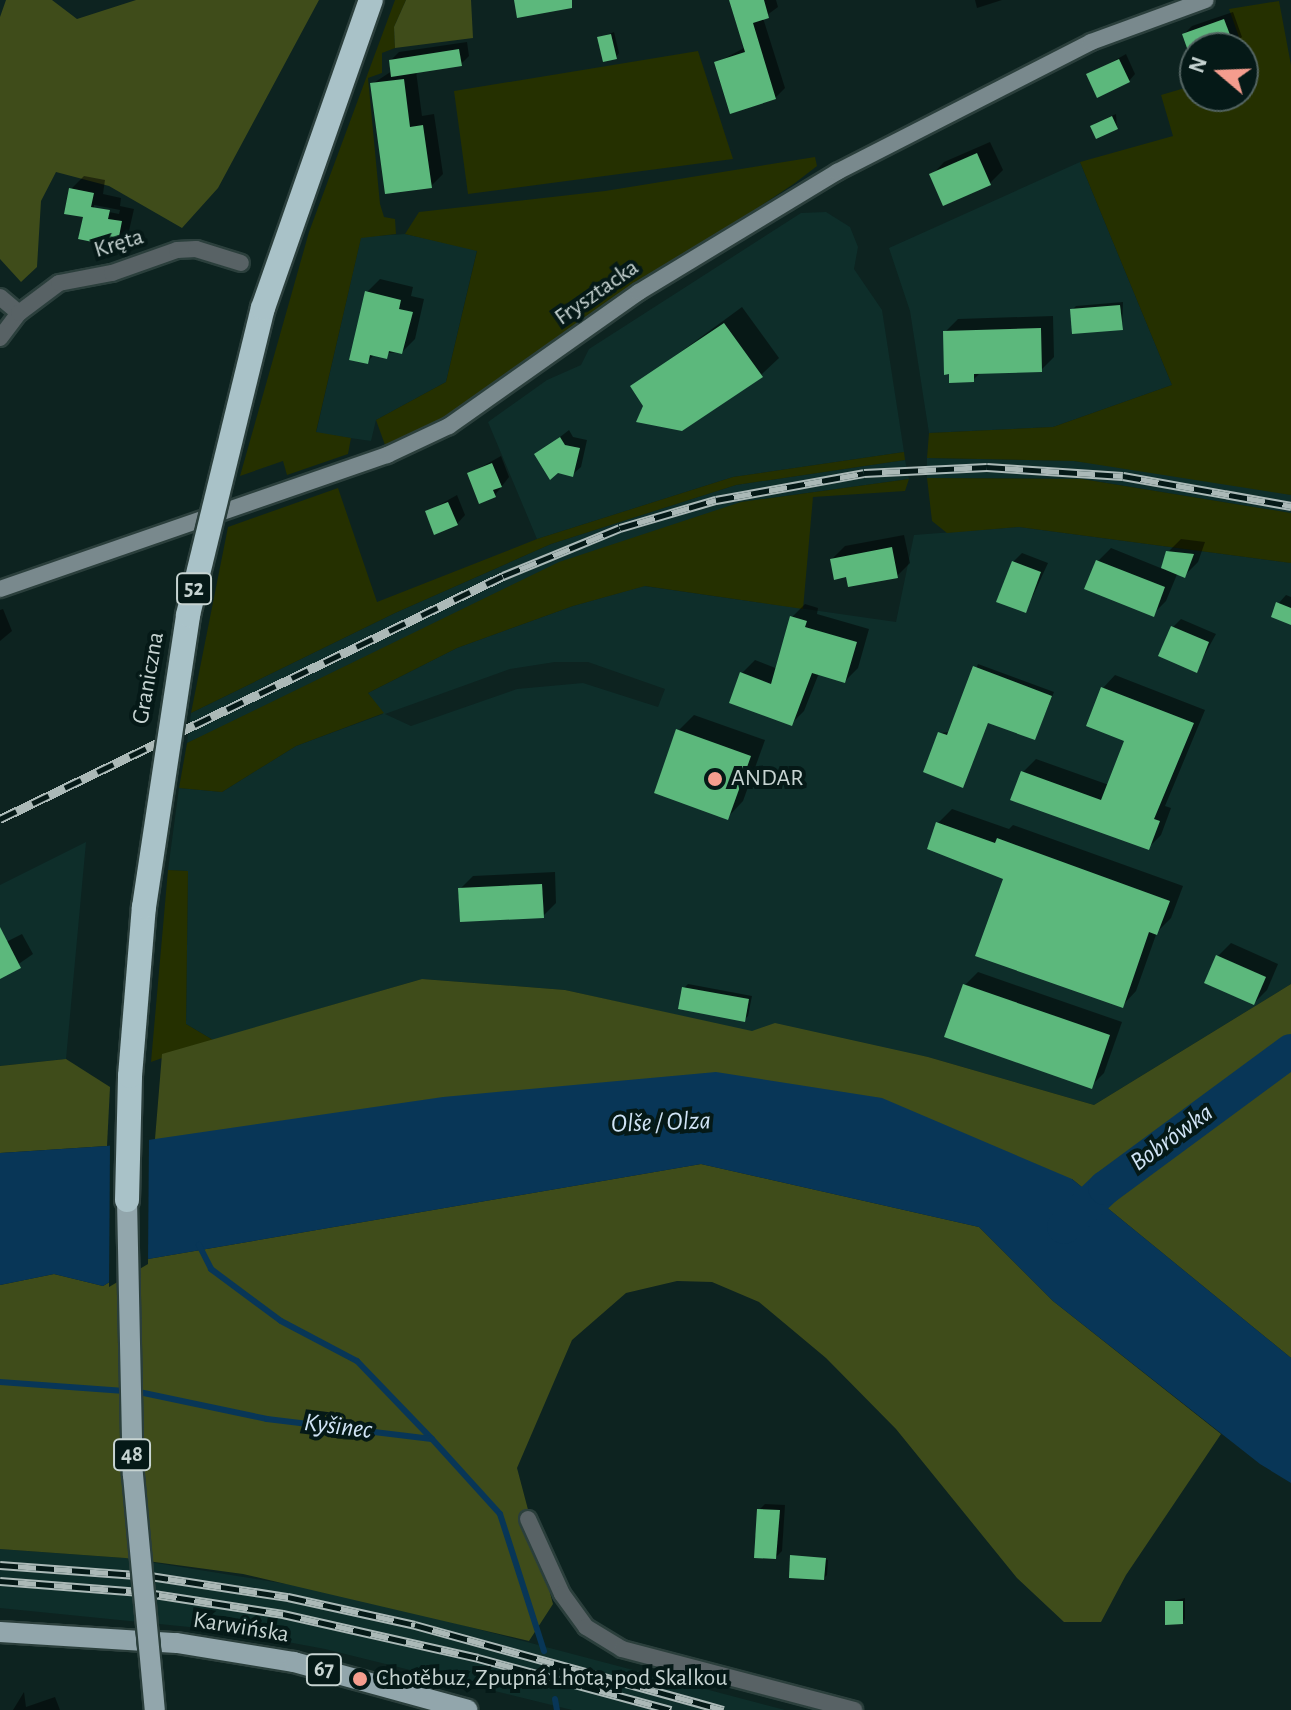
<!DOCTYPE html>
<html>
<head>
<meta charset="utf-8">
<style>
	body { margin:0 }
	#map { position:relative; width:1291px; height:1710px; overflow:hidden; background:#0d2320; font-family:"Alegreya Sans",sans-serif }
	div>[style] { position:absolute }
	.built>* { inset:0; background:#0e2e2a }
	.green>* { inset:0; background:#253000 }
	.forest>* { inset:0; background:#3f4c1a }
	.water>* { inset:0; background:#083657 }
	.pier>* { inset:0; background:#0d2320 }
	.shadow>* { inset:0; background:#0007 }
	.stream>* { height:6px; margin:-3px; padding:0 3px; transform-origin:3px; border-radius:3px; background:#083657 }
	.river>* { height:34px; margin:-17px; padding:0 17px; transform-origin:17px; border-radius:17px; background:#083657 }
	.building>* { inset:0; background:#5cb87c }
	.roads { filter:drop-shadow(2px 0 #2b3f3c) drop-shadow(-2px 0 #2b3f3c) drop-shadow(0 2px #2b3f3c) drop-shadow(0 -2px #2b3f3c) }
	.street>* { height:16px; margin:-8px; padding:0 8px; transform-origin:8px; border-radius:8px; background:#586265 }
	.secondary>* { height:16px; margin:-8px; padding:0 8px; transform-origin:8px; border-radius:8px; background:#79898d }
	.primary>* { height:20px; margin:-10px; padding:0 10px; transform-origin:10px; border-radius:10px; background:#92a6ac }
	.rail>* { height:9px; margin-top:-4.5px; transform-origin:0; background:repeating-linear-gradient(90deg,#051917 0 18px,#abb9b7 0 36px); box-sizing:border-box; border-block:2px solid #abb9b7 }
	.bridges { filter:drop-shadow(2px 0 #2b3f3c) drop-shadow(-2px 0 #2b3f3c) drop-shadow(0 2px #2b3f3c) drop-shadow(0 -2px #2b3f3c) }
	.primary-bridge>* { height:20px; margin:-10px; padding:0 10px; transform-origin:10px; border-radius:10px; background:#92a6ac }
	.highway-bridge>* { height:24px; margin:-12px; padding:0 12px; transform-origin:12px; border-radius:12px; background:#a9c2c8 }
	.dots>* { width:22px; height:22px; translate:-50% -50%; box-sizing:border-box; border:4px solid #051917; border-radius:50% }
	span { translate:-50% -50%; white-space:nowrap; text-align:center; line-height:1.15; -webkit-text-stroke:8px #051917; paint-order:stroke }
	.shield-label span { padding:2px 6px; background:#051917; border:2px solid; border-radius:6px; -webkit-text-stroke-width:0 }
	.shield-label { font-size:22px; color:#c7d4d2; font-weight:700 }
	.street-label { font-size:24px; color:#c7d4d2 }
	.poi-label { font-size:24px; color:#c7d4d2 }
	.left { translate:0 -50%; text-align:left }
	.water-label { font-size:26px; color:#d1e4f6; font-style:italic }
	.north { position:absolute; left:1179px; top:32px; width:80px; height:80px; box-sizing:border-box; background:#051917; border:2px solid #536462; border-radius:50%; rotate:289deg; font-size:22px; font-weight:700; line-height:32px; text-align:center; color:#c7d4d2 }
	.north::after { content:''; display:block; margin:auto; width:28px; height:36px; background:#f59d8e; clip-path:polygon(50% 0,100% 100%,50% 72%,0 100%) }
</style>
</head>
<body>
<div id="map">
	<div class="built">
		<i style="clip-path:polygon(1080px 162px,1172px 385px,1053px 427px,929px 433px,910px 311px,889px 248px)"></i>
		<i style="clip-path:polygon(826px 212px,850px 227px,858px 247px,854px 269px,882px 310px,904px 452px,733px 477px,537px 539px,488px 422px,547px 380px,581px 365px,589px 349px,801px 213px)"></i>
		<i style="clip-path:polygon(405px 234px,477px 250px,446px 382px,376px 420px,371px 441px,316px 433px,361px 237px)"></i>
		<i style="clip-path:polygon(927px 458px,1074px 461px,1205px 478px,1291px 495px,1291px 513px,1082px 479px,927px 478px)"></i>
		<i style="clip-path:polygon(905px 460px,909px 479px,741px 502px,187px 743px,191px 713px,395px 613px,551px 544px,736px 485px)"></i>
		<i style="clip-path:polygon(evenodd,1019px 527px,1291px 563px,1291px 984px,1094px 1105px,928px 1057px,752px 1032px,565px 990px,422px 979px,213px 1040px,186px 1024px,188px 871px,168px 870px,179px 788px,222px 792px,296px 746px,383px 714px,368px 693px,457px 648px,573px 606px,644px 586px,896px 622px,914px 535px,1019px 527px,555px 662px,588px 662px,665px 689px,658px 707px,583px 683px,517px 689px,411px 726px,385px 714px,510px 669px,555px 662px)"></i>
		<i style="clip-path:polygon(86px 842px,66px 1059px,0 1066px,0 885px)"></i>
		<i style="clip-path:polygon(0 1549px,125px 1558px,337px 1592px,785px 1710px,572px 1710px,325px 1649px,229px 1631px,0 1608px)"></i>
	</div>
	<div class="green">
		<i style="clip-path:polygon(395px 0,406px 0,394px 27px,395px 48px,382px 53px,382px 73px,368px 78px,380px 204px,384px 217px,395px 219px,396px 234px,361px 238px,316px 432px,351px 438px,348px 454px,287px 475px,283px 461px,240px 476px,309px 232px)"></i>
		<i style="clip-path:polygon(1279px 1px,1291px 65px,1291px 495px,1074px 461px,927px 458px,929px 433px,1053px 427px,1172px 385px,1080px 162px,1173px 136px,1161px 95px,1195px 85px,1195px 96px,1243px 96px,1243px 48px,1229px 9px)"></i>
		<i style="clip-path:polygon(698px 51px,733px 159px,468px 194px,454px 91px)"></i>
		<i style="clip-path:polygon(815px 157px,817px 166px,795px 183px,433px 424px,385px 445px,376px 420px,446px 382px,477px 251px,405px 234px,419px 212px,605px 191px)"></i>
		<i style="clip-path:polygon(904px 452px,905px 460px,736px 485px,551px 544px,395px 613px,191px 713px,228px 527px,338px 488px,377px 602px,537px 539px,733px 477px)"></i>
		<i style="clip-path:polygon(927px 478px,1082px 479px,1291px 513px,1291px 563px,1019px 527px,947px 533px,932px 521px)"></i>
		<i style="clip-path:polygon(909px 479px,905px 491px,813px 497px,803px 609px,645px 586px,573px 606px,457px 648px,368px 693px,384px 713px,296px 746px,222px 792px,179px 788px,187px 743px,559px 562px,741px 502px)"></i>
		<i style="clip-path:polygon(168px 870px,188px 871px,186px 1024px,213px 1040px,151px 1062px)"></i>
	</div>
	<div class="forest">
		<i style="clip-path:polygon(6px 0,52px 0,77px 19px,136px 0,319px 0,218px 188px,182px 228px,109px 186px,56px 172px,41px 201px,37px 267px,21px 282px,0 259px,0 17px)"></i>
		<i style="clip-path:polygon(406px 0,471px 0,473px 38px,395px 48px,394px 27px)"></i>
		<i style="clip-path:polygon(422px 979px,565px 990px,752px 1031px,775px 1023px,928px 1057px,1094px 1105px,1291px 984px,1291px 1358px,1072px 1179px,155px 1139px,162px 1054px)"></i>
		<i style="clip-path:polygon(66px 1059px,110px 1087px,107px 1146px,0 1153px,0 1066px)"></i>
		<i style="clip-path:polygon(701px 1164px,979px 1227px,1053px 1301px,1221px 1434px,1126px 1575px,1101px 1622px,1064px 1622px,1017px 1578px,896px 1429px,826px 1358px,759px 1302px,712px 1282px,677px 1281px,626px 1293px,572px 1340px,517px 1468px,553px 1604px,529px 1641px,243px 1574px,125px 1558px,0 1549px,0 1285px,54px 1274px,103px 1286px,148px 1259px)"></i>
	</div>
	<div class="water">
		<i style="clip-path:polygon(716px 1072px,882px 1098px,1072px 1179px,1291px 1358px,1291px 1483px,1260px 1464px,1053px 1301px,979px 1227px,701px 1164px,148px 1259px,103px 1286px,54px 1274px,0 1285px,0 1153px,107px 1146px,443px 1097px)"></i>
	</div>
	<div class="pier">
		<i style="clip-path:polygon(149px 1136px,148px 1264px,109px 1287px,110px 1142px)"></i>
	</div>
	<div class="shadow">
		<i style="clip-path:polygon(731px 0,776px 0,778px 7px,763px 18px,785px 88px,775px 98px,716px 63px,746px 47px)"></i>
		<i style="clip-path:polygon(975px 0,1002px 0,977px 8px)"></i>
		<i style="clip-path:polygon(1233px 12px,1242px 37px,1226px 48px,1195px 48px,1193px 60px,1184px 34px,1192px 26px)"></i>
		<i style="clip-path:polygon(614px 32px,619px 53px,616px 57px,599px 38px)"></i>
		<i style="clip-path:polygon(467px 42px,469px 56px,461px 64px,416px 71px,422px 116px,434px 114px,443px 174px,431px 186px,372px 84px,392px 71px,391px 60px,399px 52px)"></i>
		<i style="clip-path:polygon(1126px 54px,1135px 74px,1129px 81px,1089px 75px)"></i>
		<i style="clip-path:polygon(1116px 114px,1117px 128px,1092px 126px,1096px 123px)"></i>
		<i style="clip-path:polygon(990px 142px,1003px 170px,990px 183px,932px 175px,944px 162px)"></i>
		<i style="clip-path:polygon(evenodd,84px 176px,105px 180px,103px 194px,121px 198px,120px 206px,134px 209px,129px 231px,116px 244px,85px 215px,71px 189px,84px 176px,94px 205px,120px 210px,119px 214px,94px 209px,94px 205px)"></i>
		<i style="clip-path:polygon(380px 279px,413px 287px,411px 296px,424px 299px,415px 339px,402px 352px,375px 354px,367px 362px,367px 292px)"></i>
		<i style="clip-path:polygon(1123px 302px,1122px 328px,1072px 310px,1076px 306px)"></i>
		<i style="clip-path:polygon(742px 307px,779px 358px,761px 375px,646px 406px,633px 387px)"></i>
		<i style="clip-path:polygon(1053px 316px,1054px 357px,1041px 370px,982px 371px,973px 380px,945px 332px,958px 319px)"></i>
		<i style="clip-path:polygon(569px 430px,573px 437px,587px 440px,581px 467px,572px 475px,537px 455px)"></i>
		<i style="clip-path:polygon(501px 456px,509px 477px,495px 495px,469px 474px)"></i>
		<i style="clip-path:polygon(457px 495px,465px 515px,457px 524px,427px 512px)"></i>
		<i style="clip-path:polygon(904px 535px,910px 563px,897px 576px,847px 575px,832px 559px,845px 546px)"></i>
		<i style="clip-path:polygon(1181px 539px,1205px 542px,1198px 562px,1185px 575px,1178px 572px,1166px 601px,1153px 614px,1098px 561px,1111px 548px,1163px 569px,1168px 552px)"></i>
		<i style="clip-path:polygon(1022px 553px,1048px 563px,1026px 611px,1013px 562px)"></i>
		<i style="clip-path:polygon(1286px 595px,1291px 597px,1291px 623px,1278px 604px)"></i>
		<i style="clip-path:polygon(805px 604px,818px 608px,817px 614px,869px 629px,858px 668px,845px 681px,819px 673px,804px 711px,792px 723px,742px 673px,755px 660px,778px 669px,792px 617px)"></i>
		<i style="clip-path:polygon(3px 609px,12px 631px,0 641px,0 610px)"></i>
		<i style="clip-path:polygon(1181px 619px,1216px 634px,1196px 670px,1173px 627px)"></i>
		<i style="clip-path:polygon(978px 664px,1054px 692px,1035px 738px,989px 721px,962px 785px,940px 733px,950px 732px)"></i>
		<i style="clip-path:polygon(1115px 675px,1205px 710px,1165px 806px,1171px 808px,1161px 835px,1148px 848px,1013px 799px,1023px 772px,1036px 759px,1109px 785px,1126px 740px,1103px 688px)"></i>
		<i style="clip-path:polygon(694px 715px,765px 740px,743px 801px,728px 817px,678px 731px)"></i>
		<i style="clip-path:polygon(952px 809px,1009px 829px,1013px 825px,1183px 886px,1171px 918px,1157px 932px,1136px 991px,1122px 1006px,1005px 877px,938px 823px)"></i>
		<i style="clip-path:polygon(555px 872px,556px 903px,543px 916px,460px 889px,473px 876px)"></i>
		<i style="clip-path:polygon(22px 934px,33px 954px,0 977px,0 945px)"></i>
		<i style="clip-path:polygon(1231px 943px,1278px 964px,1267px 990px,1254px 1003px,1218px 956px)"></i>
		<i style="clip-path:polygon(978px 972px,1122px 1022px,1104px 1073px,1091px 1086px,947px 1036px,965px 985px)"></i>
		<i style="clip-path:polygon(688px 984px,752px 996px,748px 1016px,744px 1020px,684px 988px)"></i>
		<i style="clip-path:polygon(765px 1504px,785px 1505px,782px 1551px,776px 1557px,759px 1510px)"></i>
		<i style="clip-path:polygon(793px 1558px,828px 1560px,827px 1575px,824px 1578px)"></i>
		<i style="clip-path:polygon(1185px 1598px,1185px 1619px,1182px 1623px,1167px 1602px)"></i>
		<i style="clip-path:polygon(24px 1692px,26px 1707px,55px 1697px,60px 1710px,13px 1710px)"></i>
	</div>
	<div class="stream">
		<i style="left:199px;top:1245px;width:27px;rotate:63deg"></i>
		<i style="left:211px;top:1269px;width:87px;rotate:36.6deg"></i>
		<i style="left:281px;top:1321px;width:86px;rotate:27.8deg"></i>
		<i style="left:357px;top:1361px;width:108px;rotate:46.1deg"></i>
		<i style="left:0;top:1382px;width:139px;rotate:4.1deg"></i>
		<i style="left:139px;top:1392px;width:131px;rotate:11.9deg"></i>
		<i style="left:267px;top:1419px;width:166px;rotate:6.9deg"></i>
		<i style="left:432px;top:1439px;width:101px;rotate:47.8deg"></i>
		<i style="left:500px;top:1514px;width:144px;rotate:72.2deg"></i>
		<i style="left:555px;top:1699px;width:11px;rotate:80deg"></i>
	</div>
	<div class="river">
		<i style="left:1064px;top:1227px;width:57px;rotate:-43.6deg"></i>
		<i style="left:1105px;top:1188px;width:231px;rotate:-36.4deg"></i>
	</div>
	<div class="building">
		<i style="clip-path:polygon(514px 0,572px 0,572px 8px,517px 18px)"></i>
		<i style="clip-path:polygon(729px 0,764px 0,769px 18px,753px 23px,776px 99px,730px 114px,714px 62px,745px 52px)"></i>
		<i style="clip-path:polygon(1224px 19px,1235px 48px,1187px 48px,1182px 34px)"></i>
		<i style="clip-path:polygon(611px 34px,617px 59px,603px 62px,597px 37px)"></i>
		<i style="clip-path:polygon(459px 49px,462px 66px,391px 77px,389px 60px)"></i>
		<i style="clip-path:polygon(1119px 59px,1130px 82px,1097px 98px,1086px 74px)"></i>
		<i style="clip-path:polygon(404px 79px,410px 127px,423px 125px,432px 188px,385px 194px,370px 83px)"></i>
		<i style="clip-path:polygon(1112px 116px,1118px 129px,1096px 139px,1090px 126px)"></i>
		<i style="clip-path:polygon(977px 153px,991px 185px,943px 206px,929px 174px)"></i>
		<i style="clip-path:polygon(69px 188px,94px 193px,91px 207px,110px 210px,108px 219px,122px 221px,117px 247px,78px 239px,83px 217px,64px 214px)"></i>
		<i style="clip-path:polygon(365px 291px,401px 300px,399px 309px,413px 312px,402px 354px,389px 351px,387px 359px,370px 355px,368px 364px,349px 360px)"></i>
		<i style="clip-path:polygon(1120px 305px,1123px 330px,1072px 334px,1070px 309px)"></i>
		<i style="clip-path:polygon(724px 323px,763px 377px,682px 431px,636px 422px,643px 406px,630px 386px)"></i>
		<i style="clip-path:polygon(1041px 328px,1042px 372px,974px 374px,974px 382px,949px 383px,949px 374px,944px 375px,943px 331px)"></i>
		<i style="clip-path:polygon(560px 437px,565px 445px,580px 448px,573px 477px,558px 473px,550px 480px,534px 454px)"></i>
		<i style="clip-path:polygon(492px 463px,502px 487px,493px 490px,496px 497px,479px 504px,467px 473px)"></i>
		<i style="clip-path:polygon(448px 502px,458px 525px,434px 535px,425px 511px)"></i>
		<i style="clip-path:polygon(892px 547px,898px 578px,848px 587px,846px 577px,834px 580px,830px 559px)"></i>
		<i style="clip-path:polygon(1166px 551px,1194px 554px,1185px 578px,1161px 568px)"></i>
		<i style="clip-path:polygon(1096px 560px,1165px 587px,1154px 617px,1084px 589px)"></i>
		<i style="clip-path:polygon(1012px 561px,1041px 572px,1026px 613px,996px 602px)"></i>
		<i style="clip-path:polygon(1276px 602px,1291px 608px,1291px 625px,1271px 617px)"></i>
		<i style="clip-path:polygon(790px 616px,807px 621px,805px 627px,857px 642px,845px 683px,812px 673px,792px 726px,729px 703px,740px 672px,771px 684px)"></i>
		<i style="clip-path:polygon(1171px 626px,1209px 642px,1197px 673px,1158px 656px)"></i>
		<i style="clip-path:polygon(973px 666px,1052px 696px,1035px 740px,988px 723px,963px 788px,923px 772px,938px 732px,947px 735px)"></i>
		<i style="clip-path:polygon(1101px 687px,1194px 723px,1154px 819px,1160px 821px,1149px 850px,1010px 800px,1021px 771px,1101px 800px,1124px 741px,1086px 726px)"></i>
		<i style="clip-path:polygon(676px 729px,751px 756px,728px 820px,654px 793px)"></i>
		<i style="clip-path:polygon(936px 822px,995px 843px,997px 838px,1170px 901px,1157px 935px,1149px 932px,1123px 1008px,975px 956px,1003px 879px,927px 849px)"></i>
		<i style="clip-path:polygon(542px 884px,544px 918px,460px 922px,458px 888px)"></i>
		<i style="clip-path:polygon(0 927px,21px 968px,0 979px)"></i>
		<i style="clip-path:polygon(1216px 955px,1266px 977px,1254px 1005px,1204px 983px)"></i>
		<i style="clip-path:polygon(963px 984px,1110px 1035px,1092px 1089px,944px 1037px)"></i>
		<i style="clip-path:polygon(682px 987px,749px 999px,745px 1022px,678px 1009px)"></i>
		<i style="clip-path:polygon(757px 1509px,780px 1510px,776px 1559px,754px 1558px)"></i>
		<i style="clip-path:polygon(790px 1555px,826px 1558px,824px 1580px,789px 1578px)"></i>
		<i style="clip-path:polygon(1165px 1601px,1183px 1601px,1183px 1624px,1165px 1625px)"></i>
	</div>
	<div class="roads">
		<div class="street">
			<i style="left:0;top:297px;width:25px;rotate:40deg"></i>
			<i style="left:0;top:338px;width:31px;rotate:-53deg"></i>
			<i style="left:19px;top:313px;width:50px;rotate:-36.9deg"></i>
			<i style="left:59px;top:283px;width:54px;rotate:-10.7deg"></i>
			<i style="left:112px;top:273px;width:69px;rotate:-19.5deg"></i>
			<i style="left:177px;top:250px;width:19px;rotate:-3deg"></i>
			<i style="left:196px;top:249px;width:47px;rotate:17.3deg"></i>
			<i style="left:528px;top:1519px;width:82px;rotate:65.6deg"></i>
			<i style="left:562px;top:1594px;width:41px;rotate:54deg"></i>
			<i style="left:586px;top:1627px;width:42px;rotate:31.4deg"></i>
			<i style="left:622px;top:1649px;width:240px;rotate:14.7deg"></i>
		</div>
		<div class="secondary">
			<i style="left:0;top:589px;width:410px;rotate:-19.1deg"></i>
			<i style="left:387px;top:455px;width:68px;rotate:-25.1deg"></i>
			<i style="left:449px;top:426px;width:232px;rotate:-35.2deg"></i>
			<i style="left:639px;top:292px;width:232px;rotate:-31.2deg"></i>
			<i style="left:837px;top:172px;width:285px;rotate:-27.1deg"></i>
			<i style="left:1091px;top:42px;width:122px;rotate:-20.1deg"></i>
		</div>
		<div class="primary">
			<i style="left:0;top:1632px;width:177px;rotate:3.6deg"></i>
			<i style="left:177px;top:1643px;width:119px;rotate:9.2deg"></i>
			<i style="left:294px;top:1662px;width:180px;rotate:15.4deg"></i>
		</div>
	</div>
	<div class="rail">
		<i style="left:0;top:819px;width:559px;rotate:-25.79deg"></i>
		<i style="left:503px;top:576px;width:126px;rotate:-22.3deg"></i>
		<i style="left:620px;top:528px;width:100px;rotate:-16.3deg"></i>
		<i style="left:716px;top:500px;width:150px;rotate:-10.3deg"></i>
		<i style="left:864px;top:473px;width:123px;rotate:-2.8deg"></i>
		<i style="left:987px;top:467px;width:136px;rotate:3.8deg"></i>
		<i style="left:1123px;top:476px;width:171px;rotate:10.1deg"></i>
		<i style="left:0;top:1565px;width:150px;rotate:4.2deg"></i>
		<i style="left:150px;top:1576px;width:140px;rotate:8.7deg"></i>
		<i style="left:288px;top:1597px;width:130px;rotate:12.4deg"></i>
		<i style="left:415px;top:1625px;width:320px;rotate:15.4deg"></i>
		<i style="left:0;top:1581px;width:141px;rotate:4.5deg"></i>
		<i style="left:141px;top:1592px;width:144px;rotate:8.8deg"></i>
		<i style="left:283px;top:1614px;width:200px;rotate:12.7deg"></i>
		<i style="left:478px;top:1658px;width:200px;rotate:15.1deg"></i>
	</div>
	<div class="bridges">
		<div class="primary-bridge">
			<i style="left:127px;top:1200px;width:275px;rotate:88.8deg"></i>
			<i style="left:133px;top:1475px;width:236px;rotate:84.7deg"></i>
		</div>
		<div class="highway-bridge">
			<i style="left:127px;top:1200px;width:124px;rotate:-88.6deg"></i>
			<i style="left:130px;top:1076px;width:170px;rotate:-85.3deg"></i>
			<i style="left:144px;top:907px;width:295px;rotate:-81.4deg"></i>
			<i style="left:188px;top:615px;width:316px;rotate:-76.3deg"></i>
			<i style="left:263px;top:308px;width:326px;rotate:-70.7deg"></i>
		</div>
	</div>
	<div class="dots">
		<i style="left:715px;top:779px;background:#f59d8e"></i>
		<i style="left:360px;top:1679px;background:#f59d8e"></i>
	</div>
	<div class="shield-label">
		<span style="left:194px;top:589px">52</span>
		<span style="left:132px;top:1455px">48</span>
		<span style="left:324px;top:1670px">67</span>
	</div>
	<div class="street-label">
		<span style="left:119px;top:244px;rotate:-17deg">Kręta</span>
		<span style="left:597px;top:293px;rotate:-35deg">Frysztacka</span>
		<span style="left:149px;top:678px;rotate:-80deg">Graniczna</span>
		<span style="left:241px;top:1628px;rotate:9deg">Karwińska</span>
	</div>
	<div class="poi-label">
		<span class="left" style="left:731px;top:779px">ANDAR</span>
		<span class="left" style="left:376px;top:1679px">Chotěbuz, Zpupná Lhota, pod Skalkou</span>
	</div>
	<div class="water-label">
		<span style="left:661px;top:1123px;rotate:-2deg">Olše / Olza</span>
		<span style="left:1172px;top:1138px;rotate:-36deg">Bobrówka</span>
		<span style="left:338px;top:1427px;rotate:7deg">Kyšinec</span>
	</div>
	<div class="north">N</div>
</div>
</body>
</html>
